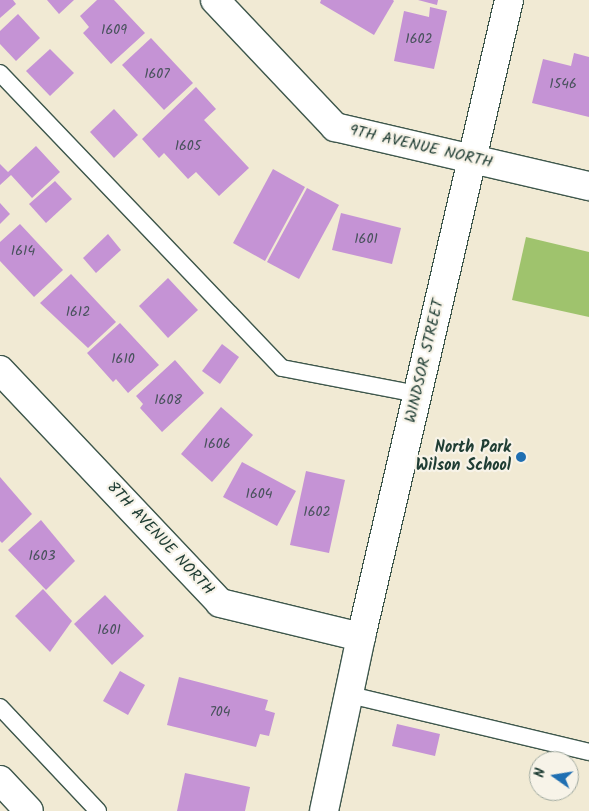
<!DOCTYPE html>
<html>
<head>
<meta charset="utf-8">
<style>
	body { margin:0 }
	#map { position:relative; width:589px; height:811px; overflow:hidden; background:#f1ead4; font-family:Kalam,sans-serif }
	div>[style] { position:absolute }
	.green>* { inset:0; background:#9fc36d }
	.building>* { inset:0; background:#c593d5 }
	.roads { filter:drop-shadow(1px 0 #3e574c) drop-shadow(-1px 0 #3e574c) drop-shadow(0 1px #3e574c) drop-shadow(0 -1px #3e574c) }
	.lane>* { height:16px; margin:-8px; padding:0 8px; transform-origin:8px; border-radius:8px; background:#fff }
	.street>* { height:28px; margin:-14px; padding:0 14px; transform-origin:14px; border-radius:14px; background:#fff }
	.secondary>* { height:28px; margin:-14px; padding:0 14px; transform-origin:14px; border-radius:14px; background:#fff }
	.dots>* { width:14px; height:14px; translate:-50% -50%; box-sizing:border-box; border:2px solid #f7f3e8; border-radius:50% }
	span { translate:-50% -50%; white-space:nowrap; text-align:center; line-height:1.15; -webkit-text-stroke:4.5px #f7f3e8; paint-order:stroke }
	.number-label { font-size:14px; color:#48525c }
	.number-label span { -webkit-text-stroke-width:0 }
	.street-label { font-size:16px; color:#1f3d34 }
	.poi-label { font-size:16px; color:#1f3d34; font-weight:700 }
	.right { translate:-100% -50%; text-align:right }
	.north { position:absolute; left:529px; top:751px; width:50px; height:50px; box-sizing:border-box; background:#f7f3e8; border:1px solid #a1aaa0; border-radius:50%; rotate:283deg; font-size:14px; font-weight:700; line-height:20px; text-align:center; color:#1f3d34 }
	.north::after { content:''; display:block; margin:auto; width:18px; height:22px; background:#1f6fb2; clip-path:polygon(50% 0,100% 100%,50% 72%,0 100%) }
</style>
</head>
<body>
<div id="map">
	<div class="green">
		<i style="clip-path:polygon(526px 237px,589px 252px,589px 317px,512px 300px)"></i>
	</div>
	<div class="building">
		<i style="clip-path:polygon(0 0,13px 0,16px 4px,0 18px)"></i>
		<i style="clip-path:polygon(47px 0,74px 0,59px 14px)"></i>
		<i style="clip-path:polygon(97px 0,114px 0,145px 33px,111px 64px,83px 33px,89px 27px,80px 16px)"></i>
		<i style="clip-path:polygon(321px 0,393px 0,394px 1px,374px 35px,320px 3px)"></i>
		<i style="clip-path:polygon(418px 0,438px 0,437px 5px)"></i>
		<i style="clip-path:polygon(430px 7px,447px 11px,434px 69px,394px 61px,404px 11px,429px 17px)"></i>
		<i style="clip-path:polygon(18px 14px,40px 38px,16px 61px,0 44px,0 31px)"></i>
		<i style="clip-path:polygon(151px 38px,193px 83px,164px 110px,122px 65px)"></i>
		<i style="clip-path:polygon(50px 49px,74px 73px,50px 96px,26px 71px)"></i>
		<i style="clip-path:polygon(574px 53px,589px 57px,589px 117px,532px 103px,543px 59px,571px 66px)"></i>
		<i style="clip-path:polygon(196px 87px,216px 109px,204px 120px,249px 168px,219px 196px,196px 172px,188px 179px,164px 153px,159px 158px,142px 139px)"></i>
		<i style="clip-path:polygon(114px 109px,138px 135px,114px 158px,90px 132px)"></i>
		<i style="clip-path:polygon(36px 146px,60px 172px,32px 198px,11px 175px,0 185px,0 164px,8px 172px)"></i>
		<i style="clip-path:polygon(273px 169px,305px 187px,265px 261px,233px 243px)"></i>
		<i style="clip-path:polygon(55px 181px,72px 199px,46px 223px,29px 204px)"></i>
		<i style="clip-path:polygon(307px 188px,339px 205px,299px 279px,267px 262px)"></i>
		<i style="clip-path:polygon(0 203px,10px 214px,0 224px)"></i>
		<i style="clip-path:polygon(341px 213px,401px 228px,392px 264px,332px 250px)"></i>
		<i style="clip-path:polygon(20px 224px,63px 270px,34px 297px,0 261px,0 242px)"></i>
		<i style="clip-path:polygon(108px 234px,121px 250px,96px 273px,83px 258px)"></i>
		<i style="clip-path:polygon(71px 274px,116px 322px,88px 348px,40px 303px)"></i>
		<i style="clip-path:polygon(168px 278px,198px 310px,168px 338px,139px 306px)"></i>
		<i style="clip-path:polygon(120px 323px,159px 365px,128px 393px,116px 379px,113px 382px,87px 353px)"></i>
		<i style="clip-path:polygon(222px 344px,239px 357px,220px 384px,202px 371px)"></i>
		<i style="clip-path:polygon(175px 360px,204px 393px,162px 432px,140px 408px,143px 404px,136px 396px)"></i>
		<i style="clip-path:polygon(221px 407px,253px 435px,212px 482px,181px 454px)"></i>
		<i style="clip-path:polygon(242px 462px,296px 491px,277px 526px,223px 497px)"></i>
		<i style="clip-path:polygon(306px 471px,345px 480px,329px 553px,290px 545px)"></i>
		<i style="clip-path:polygon(0 477px,32px 514px,2px 543px,0 541px)"></i>
		<i style="clip-path:polygon(41px 520px,75px 561px,46px 590px,8px 550px)"></i>
		<i style="clip-path:polygon(43px 589px,72px 621px,50px 652px,15px 616px)"></i>
		<i style="clip-path:polygon(105px 595px,144px 636px,112px 665px,74px 624px)"></i>
		<i style="clip-path:polygon(120px 671px,145px 685px,128px 715px,103px 701px)"></i>
		<i style="clip-path:polygon(179px 677px,268px 700px,265px 710px,275px 713px,269px 736px,260px 734px,256px 747px,167px 725px)"></i>
		<i style="clip-path:polygon(397px 724px,440px 734px,435px 756px,392px 746px)"></i>
		<i style="clip-path:polygon(185px 773px,250px 787px,245px 811px,177px 811px)"></i>
	</div>
	<div class="roads">
		<div class="lane">
			<i style="left:0;top:73px;width:408px;rotate:46.3deg"></i>
			<i style="left:282px;top:368px;width:137px;rotate:10.9deg"></i>
			<i style="left:350px;top:695px;width:246px;rotate:13.4deg"></i>
			<i style="left:0;top:707px;width:143px;rotate:46.7deg"></i>
		</div>
		<div class="street">
			<i style="left:215px;top:0;width:175px;rotate:46.6deg"></i>
			<i style="left:335px;top:127px;width:261px;rotate:13.1deg"></i>
			<i style="left:0;top:370px;width:320px;rotate:46.6deg"></i>
			<i style="left:220px;top:603px;width:145px;rotate:13.6deg"></i>
			<i style="left:324px;top:811px;width:178px;rotate:-78deg"></i>
			<i style="left:361px;top:637px;width:654px;rotate:-76.92deg"></i>
		</div>
		<div class="secondary">
			<i style="left:0;top:780px;width:42px;rotate:46.9deg"></i>
		</div>
	</div>
	<div class="dots">
		<i style="left:521px;top:457px;background:#1f6fb2"></i>
	</div>
	<div class="number-label">
		<span style="left:114px;top:30px">1609</span>
		<span style="left:419px;top:39px">1602</span>
		<span style="left:157px;top:74px">1607</span>
		<span style="left:563px;top:84px">1546</span>
		<span style="left:188px;top:146px">1605</span>
		<span style="left:366px;top:239px">1601</span>
		<span style="left:23px;top:251px">1614</span>
		<span style="left:78px;top:312px">1612</span>
		<span style="left:123px;top:359px">1610</span>
		<span style="left:168px;top:400px">1608</span>
		<span style="left:217px;top:444px">1606</span>
		<span style="left:259px;top:494px">1604</span>
		<span style="left:317px;top:512px">1602</span>
		<span style="left:42px;top:556px">1603</span>
		<span style="left:109px;top:630px">1601</span>
		<span style="left:220px;top:712px">704</span>
	</div>
	<div class="street-label">
		<span style="left:421px;top:147px;rotate:13deg">9TH AVENUE NORTH</span>
		<span style="left:425px;top:361px;rotate:-77deg">WINDSOR STREET</span>
		<span style="left:160px;top:539px;rotate:47deg">8TH AVENUE NORTH</span>
	</div>
	<div class="poi-label">
		<span class="right" style="left:511px;top:457px">North Park<br>Wilson School</span>
	</div>
	<div class="north">N</div>
</div>
</body>
</html>
